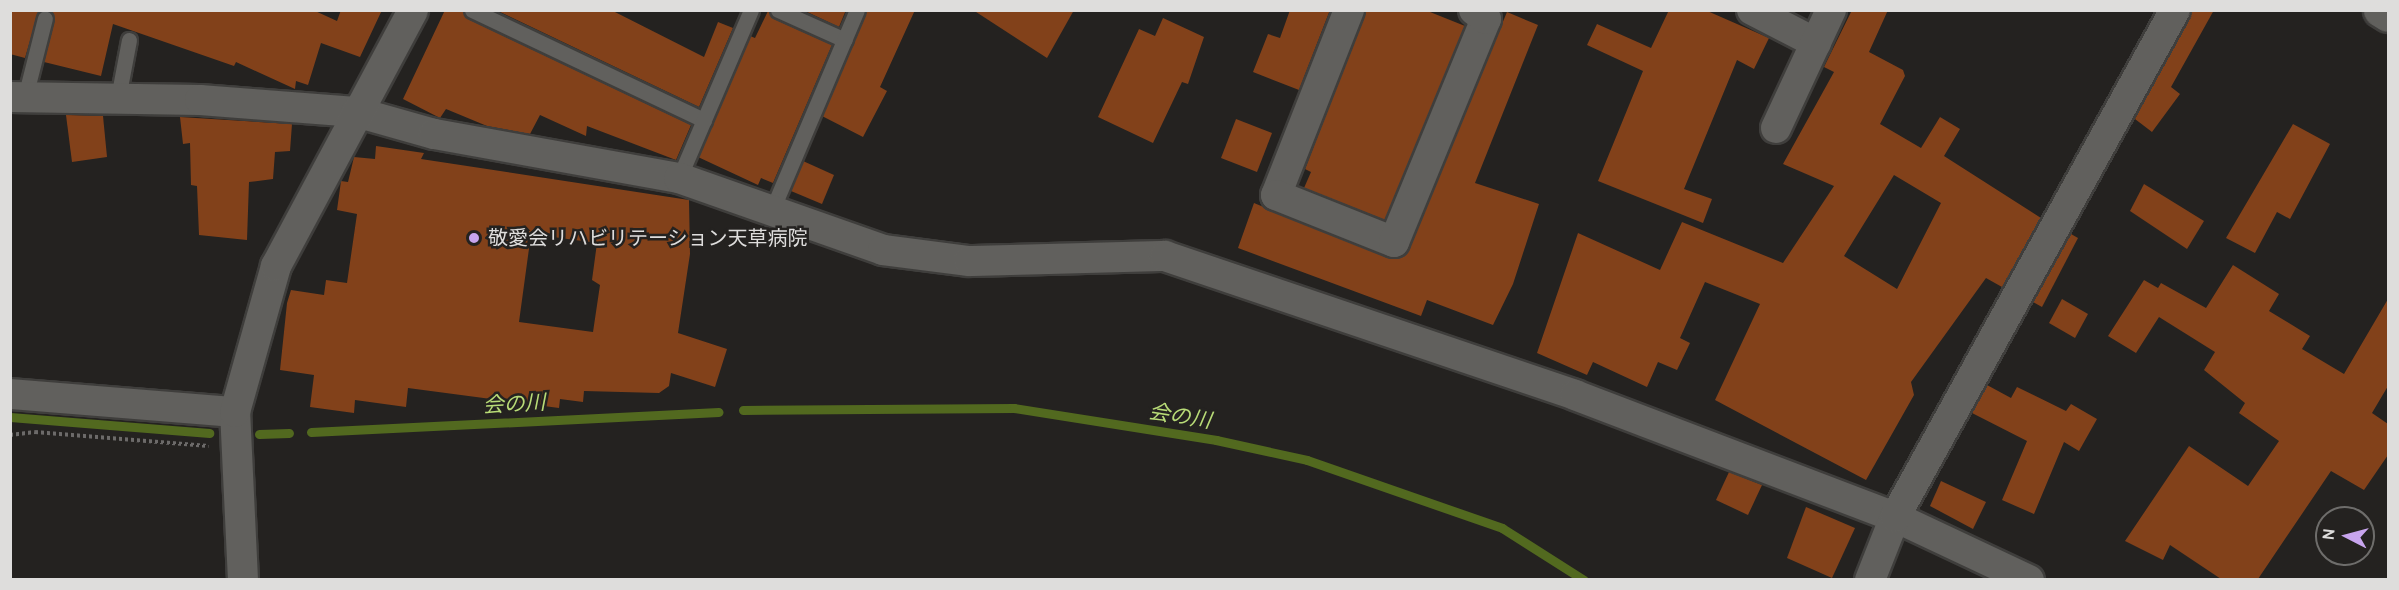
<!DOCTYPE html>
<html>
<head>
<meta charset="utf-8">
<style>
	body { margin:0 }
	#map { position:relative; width:2399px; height:590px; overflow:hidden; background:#242220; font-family:Cabin,"Noto Sans JP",sans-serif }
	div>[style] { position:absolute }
	.stream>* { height:9px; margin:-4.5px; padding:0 4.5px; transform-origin:4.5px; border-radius:4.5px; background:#52691f }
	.building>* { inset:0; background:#82411a }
	.path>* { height:4px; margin-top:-2px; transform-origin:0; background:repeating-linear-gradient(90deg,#6c6a69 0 3px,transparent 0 6px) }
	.roads { filter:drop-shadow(2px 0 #3f3e3c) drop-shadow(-2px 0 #3f3e3c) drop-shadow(0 2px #3f3e3c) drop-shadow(0 -2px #3f3e3c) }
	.service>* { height:15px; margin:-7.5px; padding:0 7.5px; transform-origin:7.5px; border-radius:7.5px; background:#61605d }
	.minor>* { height:30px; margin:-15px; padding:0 15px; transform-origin:15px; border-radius:15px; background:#61605d }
	.tertiary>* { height:33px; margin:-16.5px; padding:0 16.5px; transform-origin:16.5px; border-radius:16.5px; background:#61605d }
	.dots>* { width:16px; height:16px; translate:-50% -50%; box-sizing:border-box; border:3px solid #242220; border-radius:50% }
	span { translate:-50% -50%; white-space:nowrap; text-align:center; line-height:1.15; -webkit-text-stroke:5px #242220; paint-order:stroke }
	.poi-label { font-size:20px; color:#dedddc }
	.left { translate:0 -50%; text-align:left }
	.water-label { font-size:21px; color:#b8db77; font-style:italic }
	.frame { position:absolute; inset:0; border:12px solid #dedddc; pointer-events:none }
	.north { position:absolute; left:2315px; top:506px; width:60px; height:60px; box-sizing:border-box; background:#242220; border:2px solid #6e6d6b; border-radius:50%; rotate:276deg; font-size:16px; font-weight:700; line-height:24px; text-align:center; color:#dedddc }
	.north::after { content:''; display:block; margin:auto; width:21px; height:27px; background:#c8a5ee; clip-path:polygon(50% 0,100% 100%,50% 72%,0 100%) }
</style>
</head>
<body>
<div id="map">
	<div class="stream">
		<i style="left:743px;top:410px;width:271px;rotate:-0.4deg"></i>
		<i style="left:1014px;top:408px;width:205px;rotate:9deg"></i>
		<i style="left:1216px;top:440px;width:93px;rotate:12.4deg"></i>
		<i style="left:1307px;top:460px;width:207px;rotate:19.2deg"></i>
		<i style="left:1502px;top:528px;width:97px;rotate:32.4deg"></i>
		<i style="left:10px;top:417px;width:200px;rotate:4.6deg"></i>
		<i style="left:311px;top:432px;width:408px;rotate:-2.8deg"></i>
		<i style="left:259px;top:434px;width:30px;rotate:-2deg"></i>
	</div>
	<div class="building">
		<i style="clip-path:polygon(10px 10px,39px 10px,25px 58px,10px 54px)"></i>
		<i style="clip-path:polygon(51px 10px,313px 10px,337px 21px,341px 10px,382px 10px,360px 57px,321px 43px,308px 85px,296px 81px,295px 89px,236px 62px,234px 66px,113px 24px,101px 76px,44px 62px,54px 20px)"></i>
		<i style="clip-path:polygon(445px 10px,462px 10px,468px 19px,691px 125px,676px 160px,587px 126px,586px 136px,540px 115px,530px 134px,487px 126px,446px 109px,440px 118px,403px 99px)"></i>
		<i style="clip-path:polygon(496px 10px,611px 10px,704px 57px,718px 22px,733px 28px,699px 107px)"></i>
		<i style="clip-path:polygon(803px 10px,846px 10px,839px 27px)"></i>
		<i style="clip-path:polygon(867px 10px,915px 10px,880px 87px,887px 91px,863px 137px,822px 116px)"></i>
		<i style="clip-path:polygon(973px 10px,1074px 10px,1047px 58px)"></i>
		<i style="clip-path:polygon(1290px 10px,1330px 10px,1299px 90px,1253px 72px,1268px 34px,1280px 38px)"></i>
		<i style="clip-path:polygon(1366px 10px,1425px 10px,1465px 26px,1385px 220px,1304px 188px,1311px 172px,1305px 169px)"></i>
		<i style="clip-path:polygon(1669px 10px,1705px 10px,1769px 38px,1754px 69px,1737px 60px,1684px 189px,1712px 199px,1703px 223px,1598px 181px,1643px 71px,1587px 45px,1597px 24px,1651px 48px)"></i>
		<i style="clip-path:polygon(evenodd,1852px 10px,1888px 10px,1869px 52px,1903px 70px,1905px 76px,1880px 124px,1921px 148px,1940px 117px,1960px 129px,1944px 156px,2041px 218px,2002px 287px,1986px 278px,1911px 382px,1914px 395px,1866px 480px,1715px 400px,1760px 304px,1705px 282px,1680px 338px,1690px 343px,1677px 370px,1658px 362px,1647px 387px,1593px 362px,1587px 375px,1537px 353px,1578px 233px,1660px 270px,1682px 222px,1783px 263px,1834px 186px,1783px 164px,1834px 72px,1824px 67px,1852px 10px,1894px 175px,1941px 203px,1897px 289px,1844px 256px,1894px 175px)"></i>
		<i style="clip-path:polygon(2192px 10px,2214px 10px,2171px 87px,2180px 94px,2152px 132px,2135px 119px)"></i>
		<i style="clip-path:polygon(768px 11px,774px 19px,832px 45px,773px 183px,761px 178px,758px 185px,698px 157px,750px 36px,755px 38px)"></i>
		<i style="clip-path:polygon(1507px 12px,1538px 25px,1475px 183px,1539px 204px,1513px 284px,1493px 325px,1427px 300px,1421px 316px,1238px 248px,1254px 203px,1388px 258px,1405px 255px)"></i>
		<i style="clip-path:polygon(1163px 18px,1204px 37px,1188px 84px,1182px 82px,1153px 143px,1098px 117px,1139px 29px,1155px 36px)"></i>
		<i style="clip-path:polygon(66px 115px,103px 116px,107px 157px,72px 162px)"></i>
		<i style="clip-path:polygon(180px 117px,292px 124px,290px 151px,275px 152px,273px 179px,249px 182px,247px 240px,199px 235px,197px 186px,191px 185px,190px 143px,183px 144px)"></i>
		<i style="clip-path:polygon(1236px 119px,1272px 133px,1257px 172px,1221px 158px)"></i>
		<i style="clip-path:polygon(2293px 124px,2330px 144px,2290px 219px,2277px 212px,2255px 253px,2226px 238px)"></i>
		<i style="clip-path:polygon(evenodd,376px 146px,424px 153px,421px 159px,689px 200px,690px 254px,678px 333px,727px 349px,715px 387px,671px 373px,669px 386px,659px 393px,584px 391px,583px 402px,560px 399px,559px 408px,408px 388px,406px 407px,355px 400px,354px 413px,310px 407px,314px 375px,280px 370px,287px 303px,291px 290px,324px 295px,326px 280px,347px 283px,357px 214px,337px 210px,341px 181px,348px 182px,354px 157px,375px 159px,376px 146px,531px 234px,597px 243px,592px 280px,600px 285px,593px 332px,519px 322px,531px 234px)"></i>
		<i style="clip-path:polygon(803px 161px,834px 175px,822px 204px,791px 191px)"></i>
		<i style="clip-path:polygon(2144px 184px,2204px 221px,2187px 249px,2130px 211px)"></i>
		<i style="clip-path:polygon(2071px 234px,2078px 238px,2042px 307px,2033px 302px)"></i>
		<i style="clip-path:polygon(2233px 265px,2279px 294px,2269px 311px,2310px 336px,2302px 349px,2344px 374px,2388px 299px,2388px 386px,2372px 413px,2388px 424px,2388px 455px,2364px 490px,2331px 471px,2258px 579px,2221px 579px,2170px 545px,2163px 560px,2125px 541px,2189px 446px,2248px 486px,2279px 441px,2239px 413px,2245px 403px,2204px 370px,2215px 352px,2159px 317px,2136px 353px,2108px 336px,2144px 280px,2158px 288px,2161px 283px,2206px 308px)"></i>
		<i style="clip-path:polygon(2062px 299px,2088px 314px,2075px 338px,2049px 323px)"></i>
		<i style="clip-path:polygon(1987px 385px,2011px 398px,2017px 387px,2066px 411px,2071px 404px,2097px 419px,2079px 451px,2064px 442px,2034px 514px,2002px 500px,2027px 441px,1972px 413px)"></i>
		<i style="clip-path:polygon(1729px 472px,1762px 485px,1748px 515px,1716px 500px)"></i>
		<i style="clip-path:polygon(1941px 481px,1986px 502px,1973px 529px,1930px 506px)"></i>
		<i style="clip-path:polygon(1806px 507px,1855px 528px,1832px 578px,1787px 558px)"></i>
	</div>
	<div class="path">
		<i style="left:10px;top:435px;width:25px;rotate:-7deg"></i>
		<i style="left:35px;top:432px;width:174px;rotate:4.6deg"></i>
	</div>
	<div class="roads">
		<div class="service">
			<i style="left:472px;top:10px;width:257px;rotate:25.4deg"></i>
			<i style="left:778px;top:10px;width:73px;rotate:24.1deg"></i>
			<i style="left:25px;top:97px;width:81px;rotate:-75.8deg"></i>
			<i style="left:118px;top:98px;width:59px;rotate:-79.3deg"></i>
			<i style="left:679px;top:178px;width:183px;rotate:-66.8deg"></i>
			<i style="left:772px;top:210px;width:217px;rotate:-67deg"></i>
		</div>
		<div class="minor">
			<i style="left:1349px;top:10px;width:199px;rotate:111.5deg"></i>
			<i style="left:1276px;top:195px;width:127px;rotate:21.7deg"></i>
			<i style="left:1394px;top:242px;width:241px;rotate:-67.6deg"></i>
			<i style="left:1486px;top:19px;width:15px;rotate:-143deg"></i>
			<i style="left:1752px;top:10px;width:72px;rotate:27.3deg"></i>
			<i style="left:10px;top:97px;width:190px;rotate:0.9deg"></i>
			<i style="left:200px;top:100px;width:156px;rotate:4.4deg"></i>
			<i style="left:356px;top:112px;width:81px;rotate:15.8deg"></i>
			<i style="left:434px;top:134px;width:249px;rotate:10.2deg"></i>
			<i style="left:679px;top:178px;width:216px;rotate:19.4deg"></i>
			<i style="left:883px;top:250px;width:87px;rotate:7.3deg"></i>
			<i style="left:969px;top:261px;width:196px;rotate:-1.5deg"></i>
			<i style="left:1165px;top:256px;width:433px;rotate:18.7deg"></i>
			<i style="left:1575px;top:395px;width:342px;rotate:20.9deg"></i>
			<i style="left:1895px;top:517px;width:148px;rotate:25.2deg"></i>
			<i style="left:1776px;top:128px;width:130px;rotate:-65deg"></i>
			<i style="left:10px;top:394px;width:226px;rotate:4.6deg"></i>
			<i style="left:243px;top:580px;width:168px;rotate:-92.7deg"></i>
			<i style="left:235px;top:412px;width:152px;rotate:-74.3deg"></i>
			<i style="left:276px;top:266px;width:290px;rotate:-61.8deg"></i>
			<i style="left:1870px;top:580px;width:68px;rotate:-68.4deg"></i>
			<i style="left:1895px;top:517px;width:579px;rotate:-61.09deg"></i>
		</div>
		<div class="tertiary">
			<i style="left:2380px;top:10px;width:9px;rotate:32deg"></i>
		</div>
	</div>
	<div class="dots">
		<i style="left:474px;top:238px;background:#c8a5ee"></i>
	</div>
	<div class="poi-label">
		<span class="left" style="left:488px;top:238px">敬愛会リハビリテーション天草病院</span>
	</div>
	<div class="water-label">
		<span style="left:514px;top:404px;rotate:-3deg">会の川</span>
		<span style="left:1180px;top:416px;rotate:9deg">会の川</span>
	</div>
	<div class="frame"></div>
	<div class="north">N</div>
</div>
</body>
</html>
